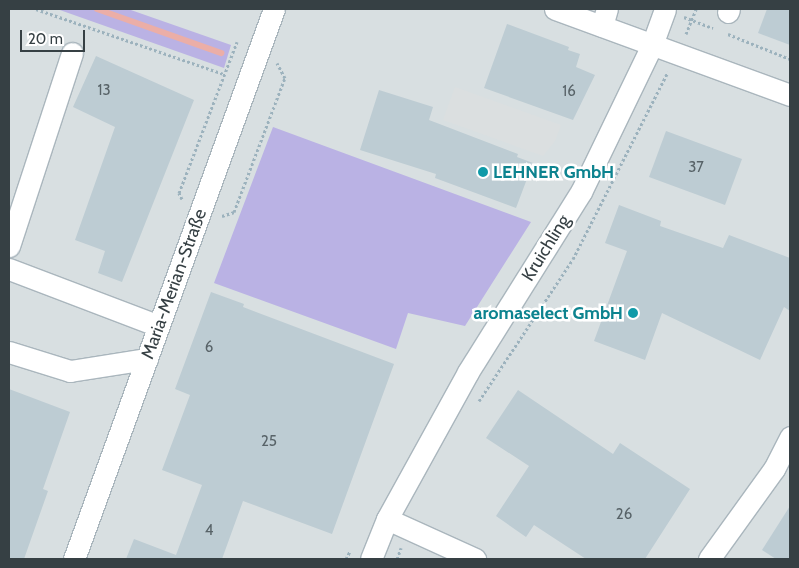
<!DOCTYPE html>
<html>
<head>
<meta charset="utf-8">
<style>
	body { margin:0 }
	#map { position:relative; width:799px; height:568px; overflow:hidden; background:#e7edf2; font-family:Cabin,sans-serif }
	div>[style] { position:absolute }
	.industrial>* { inset:0; background:#d8dfe1 }
	.green>* { inset:0; background:#bab2e4 }
	.parking>* { inset:0; background:#dbdfe0 }
	.stream>* { height:6px; margin:-3px; padding:0 3px; transform-origin:3px; border-radius:3px; background:#ebaea7 }
	.building>* { inset:0; background:#bdccd3 }
	.path>* { height:3px; margin-top:-1.5px; transform-origin:0; background:repeating-linear-gradient(90deg,#9cb2bd 0 2.5px,transparent 0 5px) }
	.roads { filter:drop-shadow(1px 0 #aab6bd) drop-shadow(-1px 0 #aab6bd) drop-shadow(0 1px #aab6bd) drop-shadow(0 -1px #aab6bd) }
	.minor>* { height:21px; margin:-10.5px; padding:0 10.5px; transform-origin:10.5px; border-radius:10.5px; background:#fff }
	.dots>* { width:14px; height:14px; translate:-50% -50%; box-sizing:border-box; border:2px solid #fff; border-radius:50% }
	span { translate:-50% -50%; white-space:nowrap; text-align:center; line-height:1.15; -webkit-text-stroke:5px #fff; paint-order:stroke }
	.number-label { font-size:15px; color:#586368 }
	.number-label span { -webkit-text-stroke-width:0 }
	.culture-label { font-size:18px; color:#0d838f; font-weight:700 }
	.left { translate:0 -50%; text-align:left }
	.right { translate:-100% -50%; text-align:right }
	.street-label { font-size:18px; color:#364044 }
	.frame { position:absolute; inset:0; border:10px solid #364044; pointer-events:none }
	.scale { position:absolute; left:20px; top:30px; width:65px; height:22px; box-sizing:border-box; border:2px solid #364044; border-top:0; padding-left:6px; font-size:15px; line-height:18px; white-space:nowrap; color:#364044; -webkit-text-stroke:4px #fff; paint-order:stroke }
</style>
</head>
<body>
<div id="map">
	<div class="industrial">
		<i style="clip-path:polygon(9px 9px,790px 9px,790px 559px,9px 559px)"></i>
	</div>
	<div class="green">
		<i style="clip-path:polygon(57px 9px,128px 9px,231px 45px,224px 68px)"></i>
		<i style="clip-path:polygon(273px 127px,531px 222px,465px 326px,408px 313px,396px 349px,214px 283px)"></i>
	</div>
	<div class="parking">
		<i style="clip-path:polygon(455px 87px,561px 125px,555px 141px,543px 156px,443px 120px)"></i>
	</div>
	<div class="stream">
		<i style="left:97px;top:9px;width:132px;rotate:19.5deg"></i>
	</div>
	<div class="building">
		<i style="clip-path:polygon(767px 9px,790px 9px,790px 45px,758px 33px)"></i>
		<i style="clip-path:polygon(507px 24px,569px 47px,568px 50px,580px 54px,576px 67px,595px 75px,573px 120px,484px 88px)"></i>
		<i style="clip-path:polygon(96px 56px,194px 100px,122px 282px,98px 273px,105px 251px,75px 240px,115px 127px,73px 107px)"></i>
		<i style="clip-path:polygon(379px 90px,433px 107px,429px 120px,518px 154px,517px 157px,533px 163px,516px 208px,435px 178px,436px 174px,360px 150px)"></i>
		<i style="clip-path:polygon(666px 131px,742px 159px,725px 205px,649px 177px)"></i>
		<i style="clip-path:polygon(619px 205px,661px 221px,660px 226px,723px 248px,729px 235px,790px 258px,790px 311px,784px 307px,760px 360px,662px 313px,645px 360px,594px 341px,627px 251px,605px 243px)"></i>
		<i style="clip-path:polygon(211px 292px,244px 304px,243px 307px,394px 364px,332px 534px,243px 501px,222px 559px,126px 559px,134px 539px,176px 555px,202px 485px,162px 470px,190px 395px,175px 389px)"></i>
		<i style="clip-path:polygon(9px 389px,70px 412px,43px 489px,48px 491px,24px 559px,9px 559px)"></i>
		<i style="clip-path:polygon(518px 390px,613px 454px,620px 443px,690px 489px,645px 559px,586px 559px,534px 525px,526px 537px,496px 516px,529px 466px,486px 438px)"></i>
		<i style="clip-path:polygon(790px 506px,790px 559px,776px 559px,762px 550px)"></i>
	</div>
	<div class="path">
		<i style="left:36px;top:9px;width:199px;rotate:19.1deg"></i>
		<i style="left:684px;top:17px;width:31px;rotate:21deg"></i>
		<i style="left:686px;top:34px;width:27px;rotate:-68deg"></i>
		<i style="left:728px;top:34px;width:67px;rotate:22deg"></i>
		<i style="left:182px;top:199px;width:7px;rotate:-117deg"></i>
		<i style="left:179px;top:193px;width:162px;rotate:-69deg"></i>
		<i style="left:222px;top:216px;width:13px;rotate:-18deg"></i>
		<i style="left:234px;top:212px;width:143px;rotate:-69.2deg"></i>
		<i style="left:285px;top:78px;width:17px;rotate:-118deg"></i>
		<i style="left:479px;top:401px;width:170px;rotate:-56.5deg"></i>
		<i style="left:573px;top:259px;width:210px;rotate:-63.1deg"></i>
		<i style="left:346px;top:559px;width:9px;rotate:-63deg"></i>
		<i style="left:397px;top:559px;width:12px;rotate:-70deg"></i>
	</div>
	<div class="roads">
		<div class="minor">
			<i style="left:555px;top:9px;width:250px;rotate:20.1deg"></i>
			<i style="left:728px;top:12px;width:3px;rotate:-72deg"></i>
			<i style="left:602px;top:26px;width:18px;rotate:-74deg"></i>
			<i style="left:9px;top:246px;width:203px;rotate:-71.9deg"></i>
			<i style="left:9px;top:269px;width:160px;rotate:20.8deg"></i>
			<i style="left:9px;top:352px;width:64px;rotate:17.3deg"></i>
			<i style="left:70px;top:371px;width:78px;rotate:-8.9deg"></i>
			<i style="left:387px;top:519px;width:97px;rotate:24.4deg"></i>
			<i style="left:74px;top:559px;width:585px;rotate:-70.02deg"></i>
			<i style="left:371px;top:559px;width:43px;rotate:-68.2deg"></i>
			<i style="left:387px;top:519px;width:168px;rotate:-61.1deg"></i>
			<i style="left:468px;top:372px;width:213px;rotate:-57.9deg"></i>
			<i style="left:581px;top:192px;width:163px;rotate:-64.2deg"></i>
			<i style="left:652px;top:45px;width:38px;rotate:-70deg"></i>
			<i style="left:709px;top:559px;width:111px;rotate:-54.2deg"></i>
			<i style="left:774px;top:469px;width:36px;rotate:-63deg"></i>
		</div>
	</div>
	<div class="dots">
		<i style="left:483px;top:172px;background:#0f9aa8"></i>
		<i style="left:633px;top:313px;background:#0f9aa8"></i>
	</div>
	<div class="number-label">
		<span style="left:104px;top:91px">13</span>
		<span style="left:569px;top:92px">16</span>
		<span style="left:696px;top:168px">37</span>
		<span style="left:209px;top:348px">6</span>
		<span style="left:269px;top:442px">25</span>
		<span style="left:624px;top:515px">26</span>
		<span style="left:209px;top:531px">4</span>
	</div>
	<div class="culture-label">
		<span class="left" style="left:493px;top:172px">LEHNER GmbH</span>
		<span class="right" style="left:623px;top:313px">aromaselect GmbH</span>
	</div>
	<div class="street-label">
		<span style="left:546px;top:248px;rotate:-58deg">Kruichling</span>
		<span style="left:174px;top:284px;rotate:-70deg">Maria-Merian-Straße</span>
	</div>
	<div class="frame"></div>
	<div class="scale">20 m</div>
</div>
</body>
</html>
